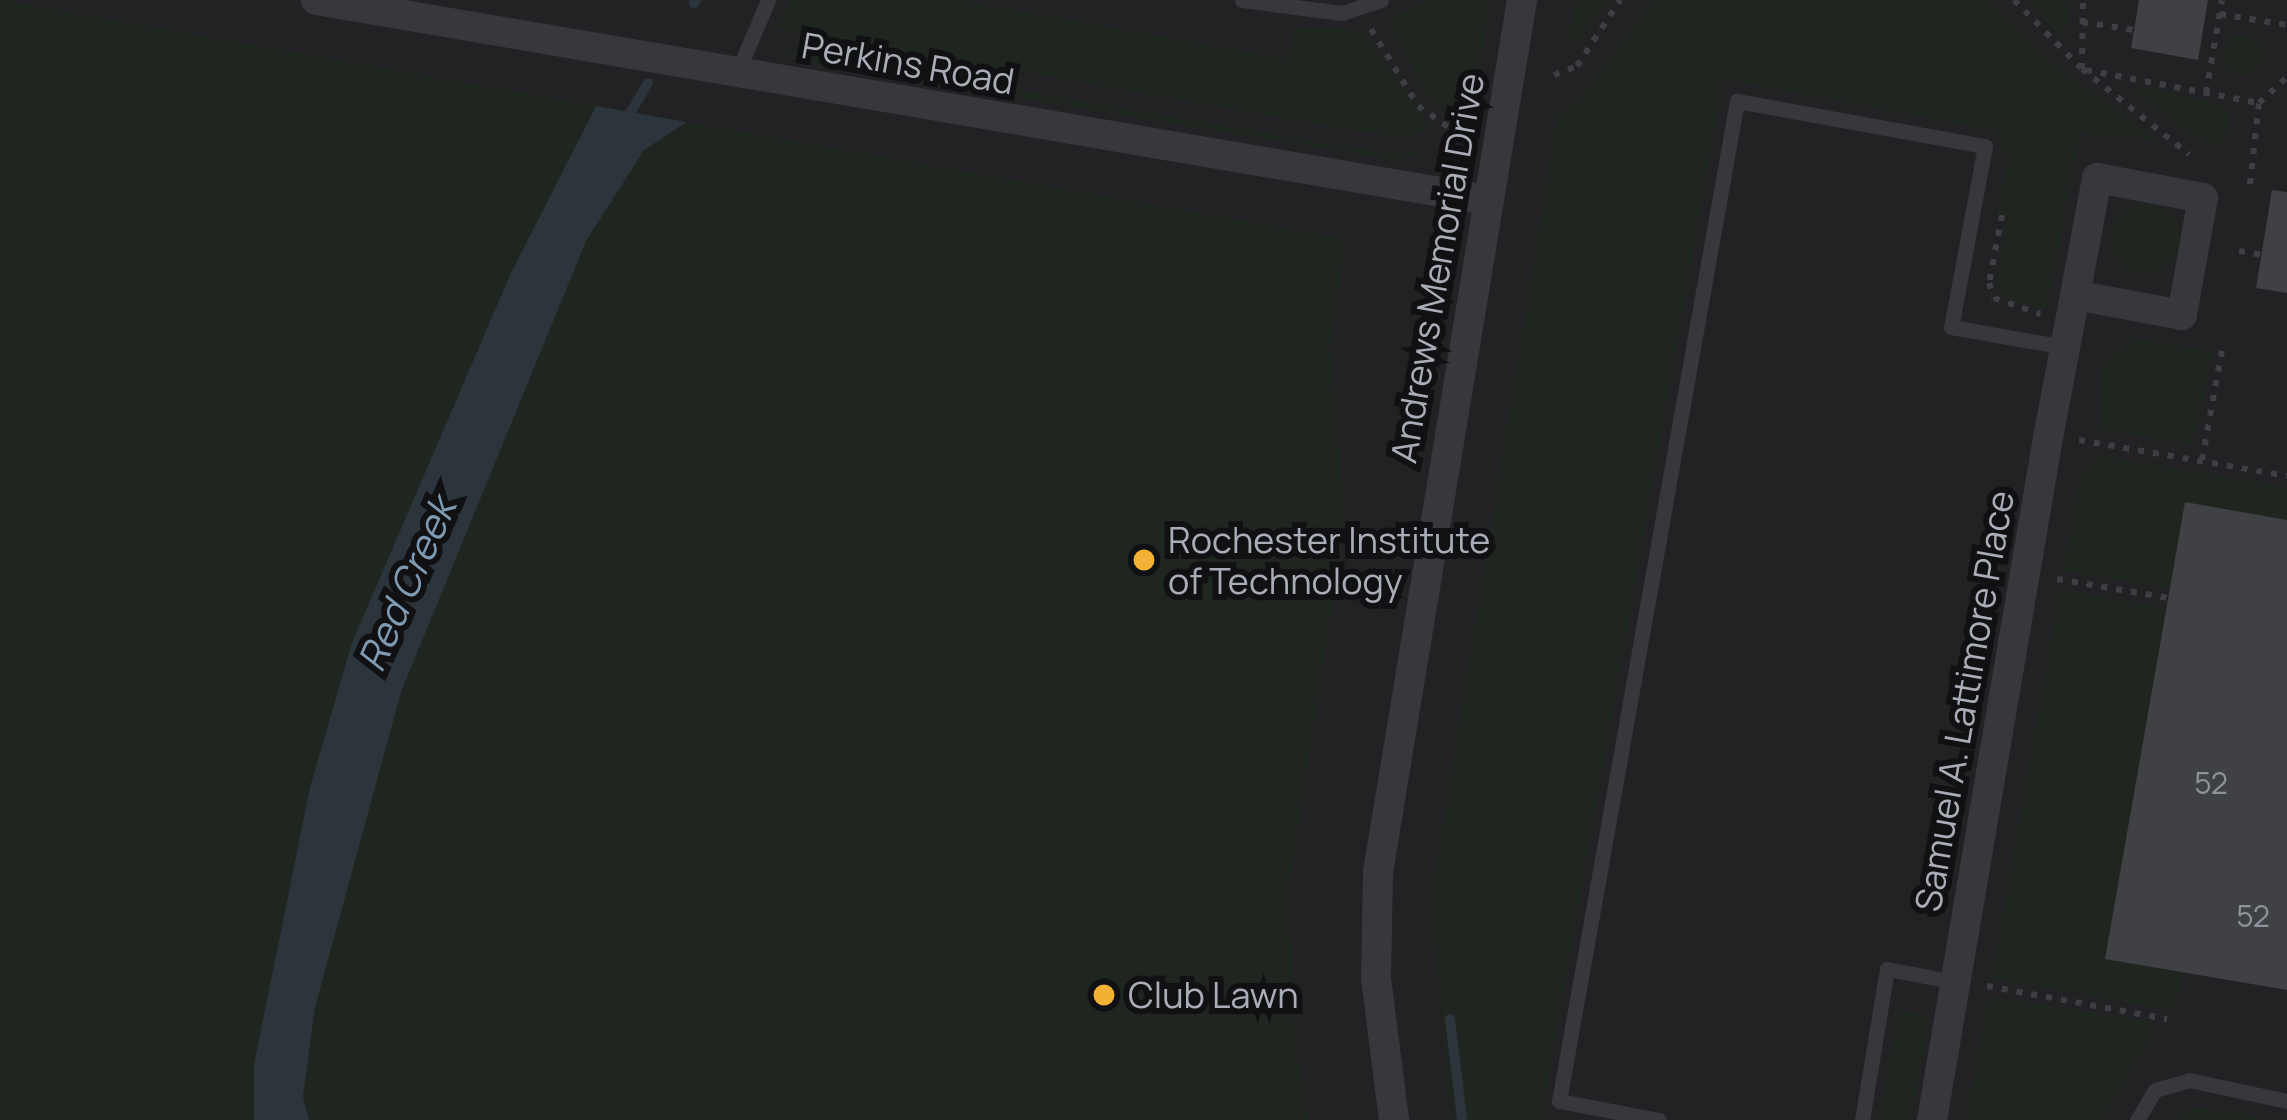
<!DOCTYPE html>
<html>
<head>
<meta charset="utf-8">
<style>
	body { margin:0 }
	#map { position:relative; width:2287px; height:1120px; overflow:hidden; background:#161618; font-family:Manrope,sans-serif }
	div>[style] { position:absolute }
	.built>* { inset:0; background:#222225 }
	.green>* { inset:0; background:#1e261f }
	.round { border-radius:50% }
	.water>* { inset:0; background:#2c353c }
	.stream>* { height:10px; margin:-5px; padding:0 5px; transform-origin:5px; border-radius:5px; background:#2c353c }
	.building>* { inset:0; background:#404145 }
	.path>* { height:6px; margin-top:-3px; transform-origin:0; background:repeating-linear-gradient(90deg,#3d3f44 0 6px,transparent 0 15px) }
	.lane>* { height:15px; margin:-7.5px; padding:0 7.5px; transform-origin:7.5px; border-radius:7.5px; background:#37383d }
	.street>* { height:30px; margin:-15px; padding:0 15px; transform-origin:15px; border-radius:15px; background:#37383d }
	.dots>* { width:33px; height:33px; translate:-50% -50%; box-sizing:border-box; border:6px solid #111113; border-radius:50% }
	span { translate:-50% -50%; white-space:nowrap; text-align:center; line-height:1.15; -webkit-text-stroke:12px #111113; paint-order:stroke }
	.number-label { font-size:30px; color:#8e929b }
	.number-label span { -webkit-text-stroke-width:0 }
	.street-label { font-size:36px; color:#a8adb8 }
	.poi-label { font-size:36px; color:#a8adb8 }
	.left { translate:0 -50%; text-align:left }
	.water-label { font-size:39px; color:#7f9bb3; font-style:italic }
</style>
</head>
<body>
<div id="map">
	<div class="built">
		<i style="clip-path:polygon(0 0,2287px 0,2287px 1120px,0 1120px)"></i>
	</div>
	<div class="green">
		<i style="clip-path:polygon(0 0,1346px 239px,1330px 346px,1345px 522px,1289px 887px,1294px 1035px,1308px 1120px,0 1120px)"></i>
		<i style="clip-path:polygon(790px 0,958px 0,1288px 59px,1295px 27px,1363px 30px,1432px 128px,1406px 136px,1357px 131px,775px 28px)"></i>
		<i style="clip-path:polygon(1427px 0,1490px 0,1470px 125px,1430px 101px,1392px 30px,1393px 18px)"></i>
		<i style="clip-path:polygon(1575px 0,1609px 0,1580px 41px,1568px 39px)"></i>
		<i style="clip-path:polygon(1654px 0,1987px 0,2063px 72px,2160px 140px,2080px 133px,2047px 309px,2010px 302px,1995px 286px,2007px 217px,1996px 214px,2007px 159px,1994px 130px,1723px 79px,1541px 1120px,1451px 1120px,1430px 900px,1557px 114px,1578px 101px)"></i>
		<i style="clip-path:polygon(2026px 0,2070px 0,2065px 41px)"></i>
		<i class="round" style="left:2223px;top:35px;width:40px;height:40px"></i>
		<i style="clip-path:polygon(777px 48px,1342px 146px,1404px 153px,1454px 146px,1395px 160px,795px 61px)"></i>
		<i style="clip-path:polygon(2140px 85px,2225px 106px,2230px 130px,2223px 143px,2213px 146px,2187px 132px,2133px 90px)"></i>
		<i class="round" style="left:2110px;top:204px;width:70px;height:70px"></i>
		<i style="clip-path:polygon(2133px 338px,2213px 352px,2193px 444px,2100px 430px,2100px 369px)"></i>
		<i style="clip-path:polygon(2101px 456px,2287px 487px,2287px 520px,2185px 503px,2169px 589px,2063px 570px,2079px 474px)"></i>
		<i style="clip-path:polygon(2059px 590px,2166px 608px,2105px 958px,2182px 972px,2175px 1011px,1991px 978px)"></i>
		<i style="clip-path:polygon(1988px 996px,2153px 1022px,2155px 1030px,2102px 1120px,1965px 1120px)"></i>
		<i style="clip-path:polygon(1898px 1011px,1930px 1015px,1911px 1120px,1878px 1120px)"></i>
		<i style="clip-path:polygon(2194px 1108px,2242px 1113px,2265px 1120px,2169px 1120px)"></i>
	</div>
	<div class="water">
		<i style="clip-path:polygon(596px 106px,687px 122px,644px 150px,586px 241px,401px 692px,315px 1007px,303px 1096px,309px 1120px,254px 1120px,254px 1065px,310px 787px,352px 643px,510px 275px)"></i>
	</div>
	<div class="stream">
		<i style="left:694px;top:3px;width:4px;rotate:-56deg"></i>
		<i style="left:626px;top:120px;width:43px;rotate:-59.3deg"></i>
		<i style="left:1450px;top:1019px;width:102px;rotate:83.2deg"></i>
	</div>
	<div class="building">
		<i style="clip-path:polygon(2139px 0,2208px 0,2198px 60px,2131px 48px)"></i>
		<i style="clip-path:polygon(2272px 190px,2287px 192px,2287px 293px,2256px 288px)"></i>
		<i style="clip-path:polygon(2185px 502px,2287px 520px,2287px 990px,2105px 959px)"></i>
	</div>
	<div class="path">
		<i style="left:2014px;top:0;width:97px;rotate:45.4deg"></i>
		<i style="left:2082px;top:69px;width:137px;rotate:38.5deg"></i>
		<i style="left:2220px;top:14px;width:68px;rotate:9.3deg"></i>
		<i style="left:2082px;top:22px;width:53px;rotate:8.7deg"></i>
		<i style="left:1371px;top:29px;width:90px;rotate:58.6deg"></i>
		<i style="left:1418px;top:106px;width:40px;rotate:34.9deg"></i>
		<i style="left:2082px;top:69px;width:69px;rotate:-89.2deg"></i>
		<i style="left:2086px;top:70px;width:176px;rotate:10.8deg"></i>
		<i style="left:1554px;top:75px;width:25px;rotate:-21deg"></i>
		<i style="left:1577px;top:66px;width:79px;rotate:-56.9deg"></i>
		<i style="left:2206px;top:93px;width:94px;rotate:-80.2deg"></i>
		<i style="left:2250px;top:184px;width:81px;rotate:-83.7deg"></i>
		<i style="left:2259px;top:103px;width:38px;rotate:-43deg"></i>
		<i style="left:2002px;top:215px;width:69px;rotate:100.8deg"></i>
		<i style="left:1989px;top:283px;width:16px;rotate:72deg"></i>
		<i style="left:1994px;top:298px;width:49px;rotate:19.2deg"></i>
		<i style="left:2239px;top:251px;width:22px;rotate:10deg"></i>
		<i style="left:2079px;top:440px;width:211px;rotate:9.8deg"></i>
		<i style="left:2202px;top:460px;width:117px;rotate:-79.7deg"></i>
		<i style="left:2057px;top:579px;width:113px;rotate:9.7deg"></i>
		<i style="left:1987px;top:986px;width:183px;rotate:10.4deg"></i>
	</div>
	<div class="lane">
		<i style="left:1242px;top:0;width:101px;rotate:7.4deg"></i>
		<i style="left:1342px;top:13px;width:41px;rotate:-18.4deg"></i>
		<i style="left:737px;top:73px;width:79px;rotate:-67deg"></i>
		<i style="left:1659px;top:1120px;width:102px;rotate:-169.2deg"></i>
		<i style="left:1559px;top:1101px;width:1016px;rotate:-79.91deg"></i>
		<i style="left:1737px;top:101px;width:252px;rotate:10.3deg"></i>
		<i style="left:1985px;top:146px;width:184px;rotate:100.6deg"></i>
		<i style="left:1951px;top:327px;width:116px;rotate:10deg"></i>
		<i style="left:1862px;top:1120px;width:153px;rotate:-80.6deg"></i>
		<i style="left:1887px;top:969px;width:70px;rotate:10.7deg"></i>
		<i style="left:2137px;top:1120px;width:35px;rotate:-59deg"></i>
		<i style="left:2155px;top:1090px;width:35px;rotate:-16deg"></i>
		<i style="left:2189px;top:1080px;width:100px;rotate:12.1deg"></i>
	</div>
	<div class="street">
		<i style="left:316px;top:0;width:1188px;rotate:9.69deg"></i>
		<i style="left:1394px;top:1120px;width:143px;rotate:-97.2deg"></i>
		<i style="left:1376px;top:978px;width:106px;rotate:-88.9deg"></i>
		<i style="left:1378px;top:872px;width:884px;rotate:-80.62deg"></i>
		<i style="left:1932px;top:1120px;width:692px;rotate:-80.35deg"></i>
		<i style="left:2048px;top:438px;width:265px;rotate:-79.3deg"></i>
		<i style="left:2097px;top:178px;width:108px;rotate:10.7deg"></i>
		<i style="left:2203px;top:198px;width:119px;rotate:100.2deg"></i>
		<i style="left:2182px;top:315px;width:109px;rotate:-169.4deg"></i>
	</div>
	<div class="dots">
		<i style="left:1144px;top:560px;background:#f2b134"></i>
		<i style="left:1104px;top:995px;background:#f2b134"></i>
	</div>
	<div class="number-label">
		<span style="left:2211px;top:783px">52</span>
		<span style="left:2253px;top:916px">52</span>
	</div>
	<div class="street-label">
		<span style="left:908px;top:63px;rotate:10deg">Perkins Road</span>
		<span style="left:1437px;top:268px;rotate:-80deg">Andrews Memorial Drive</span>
		<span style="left:1964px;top:701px;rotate:-80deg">Samuel A. Lattimore Place</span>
	</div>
	<div class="poi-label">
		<span class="left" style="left:1168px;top:560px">Rochester Institute<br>of Technology</span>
		<span class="left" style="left:1128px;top:995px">Club Lawn</span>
	</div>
	<div class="water-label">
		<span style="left:406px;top:584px;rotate:-66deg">Red Creek</span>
	</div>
</div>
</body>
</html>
